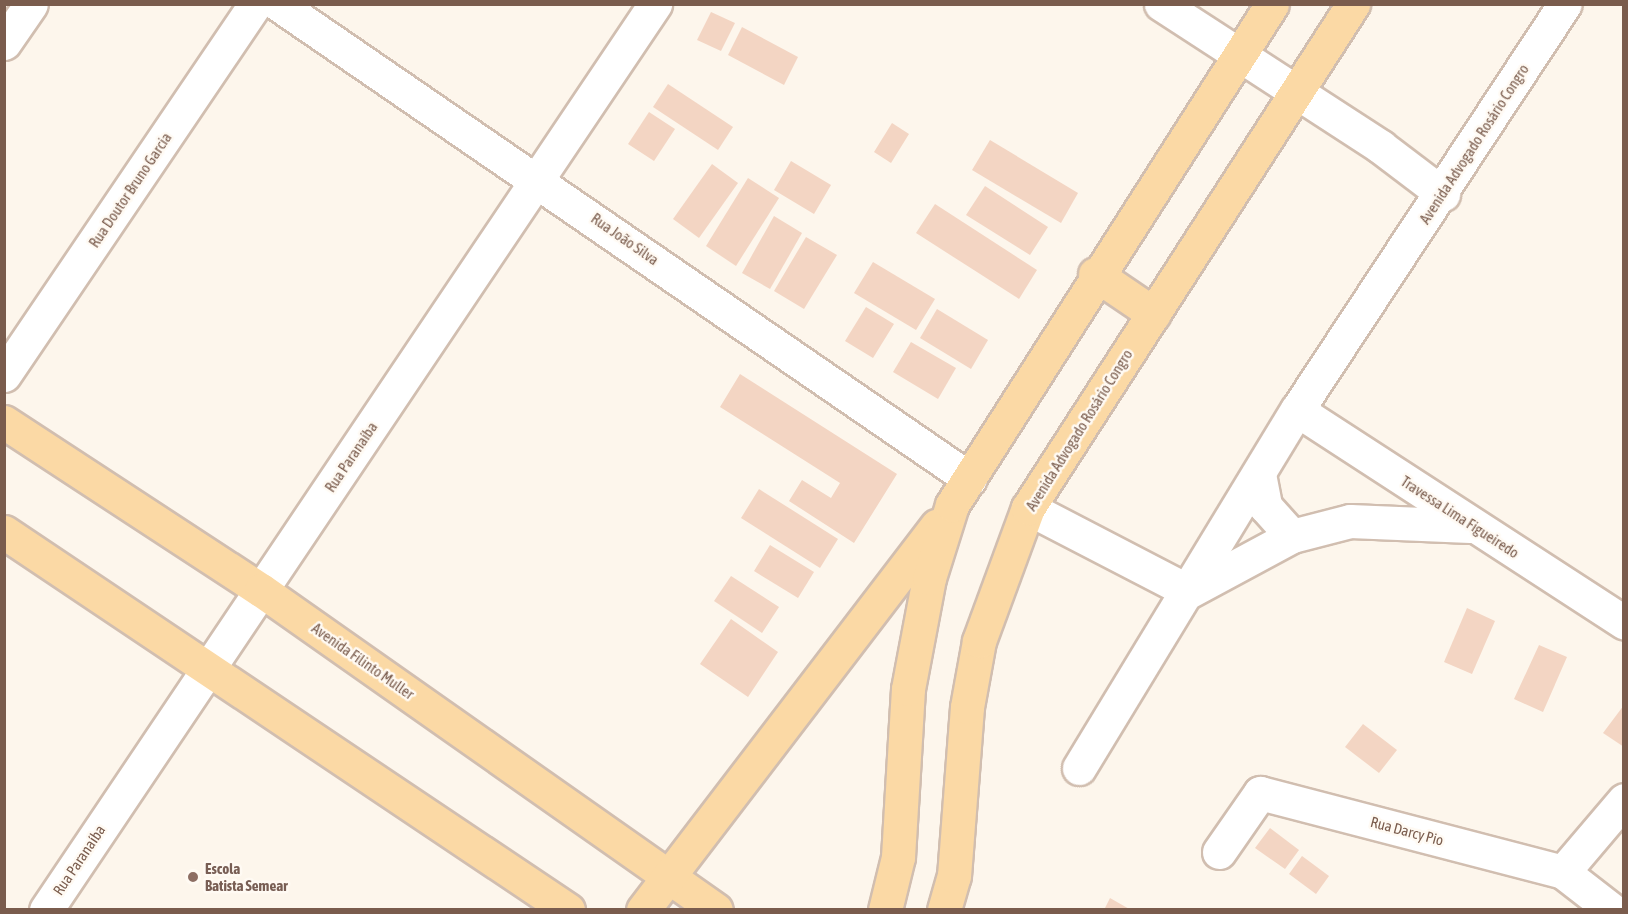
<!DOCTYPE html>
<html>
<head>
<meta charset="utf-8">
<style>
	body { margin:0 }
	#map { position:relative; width:1628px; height:914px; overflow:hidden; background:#fdf6ec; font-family:"Asap Condensed",sans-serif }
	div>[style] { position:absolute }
	.building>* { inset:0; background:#f3d5c3 }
	.roads { filter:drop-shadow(2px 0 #d1beb0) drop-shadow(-2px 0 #d1beb0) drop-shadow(0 2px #d1beb0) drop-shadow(0 -2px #d1beb0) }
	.minor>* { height:33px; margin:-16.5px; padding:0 16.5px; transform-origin:16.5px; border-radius:16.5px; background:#fff }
	.major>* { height:33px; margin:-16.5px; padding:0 16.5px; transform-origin:16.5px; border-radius:16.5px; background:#fbd9a5 }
	.dots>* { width:16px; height:16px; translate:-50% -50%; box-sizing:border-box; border:3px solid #fffaf3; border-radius:50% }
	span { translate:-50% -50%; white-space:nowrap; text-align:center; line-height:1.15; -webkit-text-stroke:5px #fffaf3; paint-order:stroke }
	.street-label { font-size:15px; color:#7a5c4d }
	.education-label { font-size:15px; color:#785e54; font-weight:700 }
	.left { translate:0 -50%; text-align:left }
	.frame { position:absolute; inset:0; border:6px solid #7a5c4d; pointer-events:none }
</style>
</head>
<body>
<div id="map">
	<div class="building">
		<i style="clip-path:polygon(711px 12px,735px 23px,721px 51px,697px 40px)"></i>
		<i style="clip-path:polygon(742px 27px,798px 57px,784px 85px,728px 55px)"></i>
		<i style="clip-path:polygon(668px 84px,733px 127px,718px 150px,653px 107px)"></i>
		<i style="clip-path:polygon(649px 112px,675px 129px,654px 161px,628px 144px)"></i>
		<i style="clip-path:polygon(892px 123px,909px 134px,891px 163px,874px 152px)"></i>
		<i style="clip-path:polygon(990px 140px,1078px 193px,1061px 223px,972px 170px)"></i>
		<i style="clip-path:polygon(791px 161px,831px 185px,814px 214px,774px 190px)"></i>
		<i style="clip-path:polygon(712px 164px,738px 183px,699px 238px,673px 219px)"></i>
		<i style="clip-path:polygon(748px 178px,779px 198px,736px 266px,706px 246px)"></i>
		<i style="clip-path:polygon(985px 186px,1048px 227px,1030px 255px,966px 215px)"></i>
		<i style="clip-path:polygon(935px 204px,1037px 270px,1019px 299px,916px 233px)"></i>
		<i style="clip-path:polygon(774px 216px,802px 233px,770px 289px,742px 273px)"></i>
		<i style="clip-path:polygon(806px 237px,837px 255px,804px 309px,774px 291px)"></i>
		<i style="clip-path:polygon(873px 262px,935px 299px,916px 330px,854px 293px)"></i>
		<i style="clip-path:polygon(866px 307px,894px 324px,873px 358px,845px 341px)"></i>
		<i style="clip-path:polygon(937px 309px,988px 340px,971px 369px,920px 338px)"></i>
		<i style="clip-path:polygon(911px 342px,956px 368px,938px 399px,893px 372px)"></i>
		<i style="clip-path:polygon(740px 374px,897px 474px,854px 543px,789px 501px,802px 480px,831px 498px,840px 483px,720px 407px)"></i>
		<i style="clip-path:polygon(759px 489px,838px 539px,820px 568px,741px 518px)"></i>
		<i style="clip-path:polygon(770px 545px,814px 572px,798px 598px,754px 571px)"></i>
		<i style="clip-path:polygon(731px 576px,779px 607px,762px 633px,714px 601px)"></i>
		<i style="clip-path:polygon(1467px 608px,1495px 621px,1472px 674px,1444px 662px)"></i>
		<i style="clip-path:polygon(731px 619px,778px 652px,748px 697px,700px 664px)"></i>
		<i style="clip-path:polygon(1539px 645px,1567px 657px,1543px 712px,1514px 699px)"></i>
		<i style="clip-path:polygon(1624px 705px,1624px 747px,1603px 733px)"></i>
		<i style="clip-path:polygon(1363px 724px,1397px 750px,1379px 773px,1345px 747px)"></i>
		<i style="clip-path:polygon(1270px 828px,1299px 850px,1285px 869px,1255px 848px)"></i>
		<i style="clip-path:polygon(1302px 856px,1329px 876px,1316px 894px,1289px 874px)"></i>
		<i style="clip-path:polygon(1110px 898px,1131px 910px,1104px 910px)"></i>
	</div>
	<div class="roads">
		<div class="minor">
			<i style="left:278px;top:4px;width:839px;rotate:34.47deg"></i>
			<i style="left:1161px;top:4px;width:262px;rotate:33deg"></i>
			<i style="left:1381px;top:147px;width:78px;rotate:37.2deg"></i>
			<i style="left:4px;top:43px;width:47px;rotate:-55.3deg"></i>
			<i style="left:4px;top:375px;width:448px;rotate:-55.9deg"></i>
			<i style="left:1297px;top:410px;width:390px;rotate:33deg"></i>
			<i style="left:1259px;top:474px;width:33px;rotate:79deg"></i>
			<i style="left:1265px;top:506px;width:40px;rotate:48deg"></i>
			<i style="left:1028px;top:508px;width:180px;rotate:27.4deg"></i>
			<i style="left:1190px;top:591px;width:116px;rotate:-28.3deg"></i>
			<i style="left:1292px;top:536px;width:60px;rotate:-14.5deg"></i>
			<i style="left:1350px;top:521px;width:120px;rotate:2.4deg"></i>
			<i style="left:1079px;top:768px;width:419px;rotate:-58.7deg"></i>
			<i style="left:1297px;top:410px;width:486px;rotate:-56.6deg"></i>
			<i style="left:1219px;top:852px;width:72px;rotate:-55.2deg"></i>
			<i style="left:1260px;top:793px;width:313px;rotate:14.6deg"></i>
			<i style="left:1563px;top:872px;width:62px;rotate:37.8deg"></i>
			<i style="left:1563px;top:872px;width:94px;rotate:-49.7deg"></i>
			<i style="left:46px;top:910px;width:1092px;rotate:-56.09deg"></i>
		</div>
		<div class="major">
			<i style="left:1095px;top:274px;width:71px;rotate:34.1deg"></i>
			<i style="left:4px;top:422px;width:307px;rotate:33.2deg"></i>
			<i style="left:261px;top:590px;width:556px;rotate:35.12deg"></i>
			<i style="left:4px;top:532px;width:679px;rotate:33.83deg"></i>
			<i style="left:643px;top:910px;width:484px;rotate:-52.6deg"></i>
			<i style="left:885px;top:910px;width:55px;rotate:-76.2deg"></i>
			<i style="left:898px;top:857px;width:168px;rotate:-86.6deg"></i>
			<i style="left:908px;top:689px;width:113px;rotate:-79.3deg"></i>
			<i style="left:929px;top:578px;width:77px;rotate:-72.5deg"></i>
			<i style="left:952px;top:505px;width:594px;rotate:-57.43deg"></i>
			<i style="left:944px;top:910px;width:35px;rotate:-74deg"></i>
			<i style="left:954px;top:876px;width:169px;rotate:-85.6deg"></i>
			<i style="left:967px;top:707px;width:67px;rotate:-79.7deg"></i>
			<i style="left:979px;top:641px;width:142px;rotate:-69.8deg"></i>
			<i style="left:1028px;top:508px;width:600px;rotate:-57.18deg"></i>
		</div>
	</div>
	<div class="dots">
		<i style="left:193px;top:877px;background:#8d6e63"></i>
	</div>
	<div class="street-label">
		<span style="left:1474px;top:144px;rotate:-57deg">Avenida Advogado Rosário Congro</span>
		<span style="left:130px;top:190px;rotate:-56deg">Rua Doutor Bruno Garcia</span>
		<span style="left:625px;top:239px;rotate:35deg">Rua João Silva</span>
		<span style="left:1079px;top:430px;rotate:-58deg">Avenida Advogado Rosário Congro</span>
		<span style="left:351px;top:457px;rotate:-56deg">Rua Paranaíba</span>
		<span style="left:1460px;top:517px;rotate:33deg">Travessa Lima Figueiredo</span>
		<span style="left:363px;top:661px;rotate:35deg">Avenida Filinto Muller</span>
		<span style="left:1407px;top:831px;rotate:15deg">Rua Darcy Pio</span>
		<span style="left:79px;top:860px;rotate:-56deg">Rua Paranaíba</span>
	</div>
	<div class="education-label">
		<span class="left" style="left:205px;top:877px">Escola<br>Batista Semear</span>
	</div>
	<div class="frame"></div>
</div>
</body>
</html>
